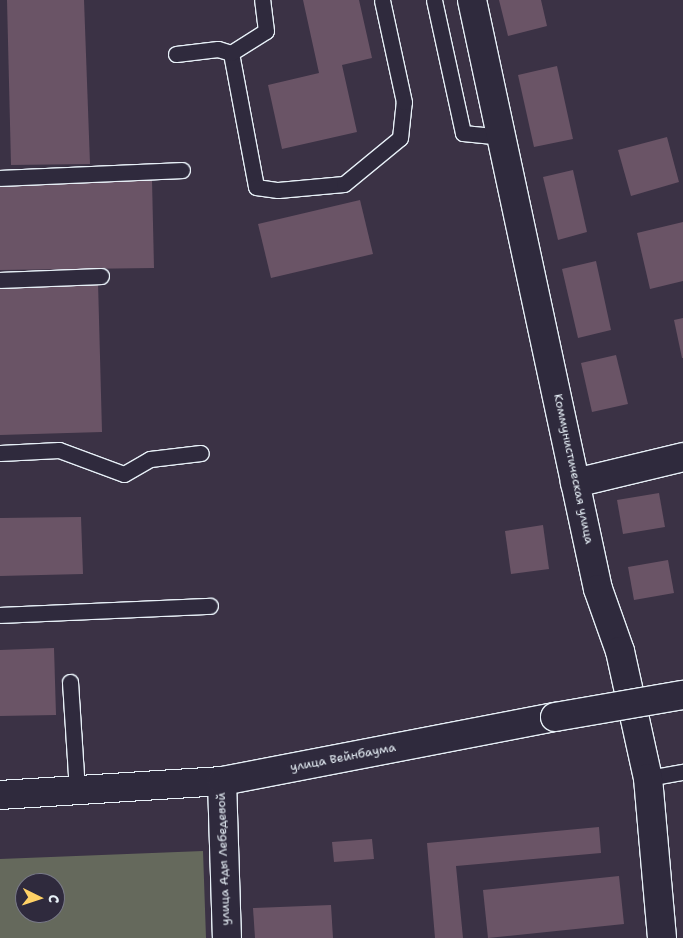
<!DOCTYPE html>
<html>
<head>
<meta charset="utf-8">
<style>
	body { margin:0 }
	#map { position:relative; width:683px; height:938px; overflow:hidden; background:#3b3245; font-family:"Shantell Sans",sans-serif }
	div>[style] { position:absolute }
	.green>* { inset:0; background:#65695c }
	.building>* { inset:0; background:#6a5466 }
	.roads { filter:drop-shadow(1px 0 #e8f1f8) drop-shadow(-1px 0 #e8f1f8) drop-shadow(0 1px #e8f1f8) drop-shadow(0 -1px #e8f1f8) }
	.lane>* { height:15px; margin:-7.5px; padding:0 7.5px; transform-origin:7.5px; border-radius:7.5px; background:#2f2a3d }
	.street>* { height:28px; margin:-14px; padding:0 14px; transform-origin:14px; border-radius:14px; background:#2f2a3d }
	.highway>* { height:28px; margin:-14px; padding:0 14px; transform-origin:14px; border-radius:14px; background:#2f2a3d }
	.bridges { filter:drop-shadow(1px 0 #e8f1f8) drop-shadow(-1px 0 #e8f1f8) drop-shadow(0 1px #e8f1f8) drop-shadow(0 -1px #e8f1f8) }
	.highway-bridge>* { height:28px; margin:-14px; padding:0 14px; transform-origin:14px; border-radius:14px; background:#2f2a3d }
	span { translate:-50% -50%; white-space:nowrap; text-align:center; line-height:1.15; -webkit-text-stroke:4px #2f2a3d; paint-order:stroke }
	.street-label { font-size:12px; color:#e8f1f8 }
	.north { position:absolute; left:15px; top:873px; width:50px; height:50px; box-sizing:border-box; background:#2f2a3d; border:1px solid #797a88; border-radius:50%; rotate:94deg; font-size:14px; font-weight:700; line-height:20px; text-align:center; color:#e8f1f8 }
	.north::after { content:''; display:block; margin:auto; width:18px; height:22px; background:#ffd166; clip-path:polygon(50% 0,100% 100%,50% 72%,0 100%) }
</style>
</head>
<body>
<div id="map">
	<div class="green">
		<i style="clip-path:polygon(evenodd,203px 851px,206px 938px,0 938px,0 859px,203px 851px,25px 883px,55px 883px,55px 913px,25px 913px,25px 883px)"></i>
	</div>
	<div class="building">
		<i style="clip-path:polygon(7px 0,84px 0,90px 164px,11px 165px)"></i>
		<i style="clip-path:polygon(303px 0,359px 0,372px 58px,342px 65px,357px 132px,282px 149px,268px 85px,319px 73px)"></i>
		<i style="clip-path:polygon(499px 0,541px 0,547px 26px,508px 36px)"></i>
		<i style="clip-path:polygon(557px 66px,573px 139px,534px 147px,518px 75px)"></i>
		<i style="clip-path:polygon(667px 137px,679px 182px,631px 196px,618px 150px)"></i>
		<i style="clip-path:polygon(573px 170px,587px 232px,558px 240px,543px 177px)"></i>
		<i style="clip-path:polygon(152px 180px,154px 268px,0 270px,0 183px)"></i>
		<i style="clip-path:polygon(360px 200px,373px 254px,271px 278px,258px 224px)"></i>
		<i style="clip-path:polygon(683px 222px,683px 281px,650px 289px,637px 233px)"></i>
		<i style="clip-path:polygon(596px 261px,611px 330px,578px 338px,562px 269px)"></i>
		<i style="clip-path:polygon(98px 282px,102px 432px,0 435px,0 284px)"></i>
		<i style="clip-path:polygon(683px 318px,683px 358px,682px 358px,674px 320px)"></i>
		<i style="clip-path:polygon(616px 355px,628px 404px,592px 412px,581px 363px)"></i>
		<i style="clip-path:polygon(659px 493px,665px 527px,623px 534px,617px 500px)"></i>
		<i style="clip-path:polygon(81px 517px,83px 574px,0 576px,0 518px)"></i>
		<i style="clip-path:polygon(543px 525px,549px 569px,511px 574px,505px 531px)"></i>
		<i style="clip-path:polygon(668px 560px,674px 593px,634px 600px,628px 567px)"></i>
		<i style="clip-path:polygon(54px 648px,56px 715px,0 716px,0 650px)"></i>
		<i style="clip-path:polygon(599px 827px,601px 853px,456px 866px,463px 938px,435px 938px,427px 843px)"></i>
		<i style="clip-path:polygon(372px 839px,374px 859px,334px 862px,332px 842px)"></i>
		<i style="clip-path:polygon(619px 876px,624px 924px,488px 938px,483px 890px)"></i>
		<i style="clip-path:polygon(331px 905px,333px 938px,255px 938px,253px 908px)"></i>
	</div>
	<div class="roads">
		<div class="lane">
			<i style="left:434px;top:0;width:136px;rotate:77.7deg"></i>
			<i style="left:463px;top:133px;width:40px;rotate:5.7deg"></i>
			<i style="left:231px;top:53px;width:136px;rotate:79.4deg"></i>
			<i style="left:256px;top:187px;width:22px;rotate:8deg"></i>
			<i style="left:278px;top:190px;width:66px;rotate:-5.2deg"></i>
			<i style="left:344px;top:184px;width:72px;rotate:-39.4deg"></i>
			<i style="left:400px;top:138px;width:36px;rotate:-84deg"></i>
			<i style="left:404px;top:102px;width:104px;rotate:-102.2deg"></i>
			<i style="left:176px;top:54px;width:42px;rotate:-6.8deg"></i>
			<i style="left:218px;top:49px;width:14px;rotate:17deg"></i>
			<i style="left:231px;top:53px;width:41px;rotate:-32.2deg"></i>
			<i style="left:266px;top:31px;width:31px;rotate:-97deg"></i>
			<i style="left:0;top:178px;width:182px;rotate:-2.5deg"></i>
			<i style="left:0;top:280px;width:101px;rotate:-2.3deg"></i>
			<i style="left:0;top:453px;width:59px;rotate:-2.9deg"></i>
			<i style="left:59px;top:450px;width:69px;rotate:20.3deg"></i>
			<i style="left:124px;top:474px;width:30px;rotate:-30deg"></i>
			<i style="left:150px;top:459px;width:51px;rotate:-6.7deg"></i>
			<i style="left:0;top:615px;width:210px;rotate:-2.5deg"></i>
			<i style="left:70px;top:682px;width:109px;rotate:86.3deg"></i>
			<i style="left:648px;top:778px;width:36px;rotate:-10deg"></i>
		</div>
		<div class="street">
			<i style="left:472px;top:0;width:602px;rotate:77.93deg"></i>
			<i style="left:598px;top:589px;width:66px;rotate:70.5deg"></i>
			<i style="left:620px;top:651px;width:130px;rotate:77.6deg"></i>
			<i style="left:648px;top:778px;width:161px;rotate:85deg"></i>
			<i style="left:575px;top:483px;width:111px;rotate:-13.5deg"></i>
			<i style="left:222px;top:781px;width:157px;rotate:88.2deg"></i>
		</div>
		<div class="highway">
			<i style="left:0;top:795px;width:222px;rotate:-3.6deg"></i>
			<i style="left:222px;top:781px;width:339px;rotate:-10.9deg"></i>
		</div>
	</div>
	<div class="bridges">
		<div class="highway-bridge">
			<i style="left:555px;top:717px;width:130px;rotate:-9.8deg"></i>
		</div>
	</div>
	<div class="street-label">
		<span style="left:573px;top:469px;rotate:78deg">Коммунистическая улица</span>
		<span style="left:343px;top:758px;rotate:-11deg">улица Вейнбаума</span>
		<span style="left:224px;top:859px;rotate:-92deg">улица Ады Лебедевой</span>
	</div>
	<div class="north">С</div>
</div>
</body>
</html>
